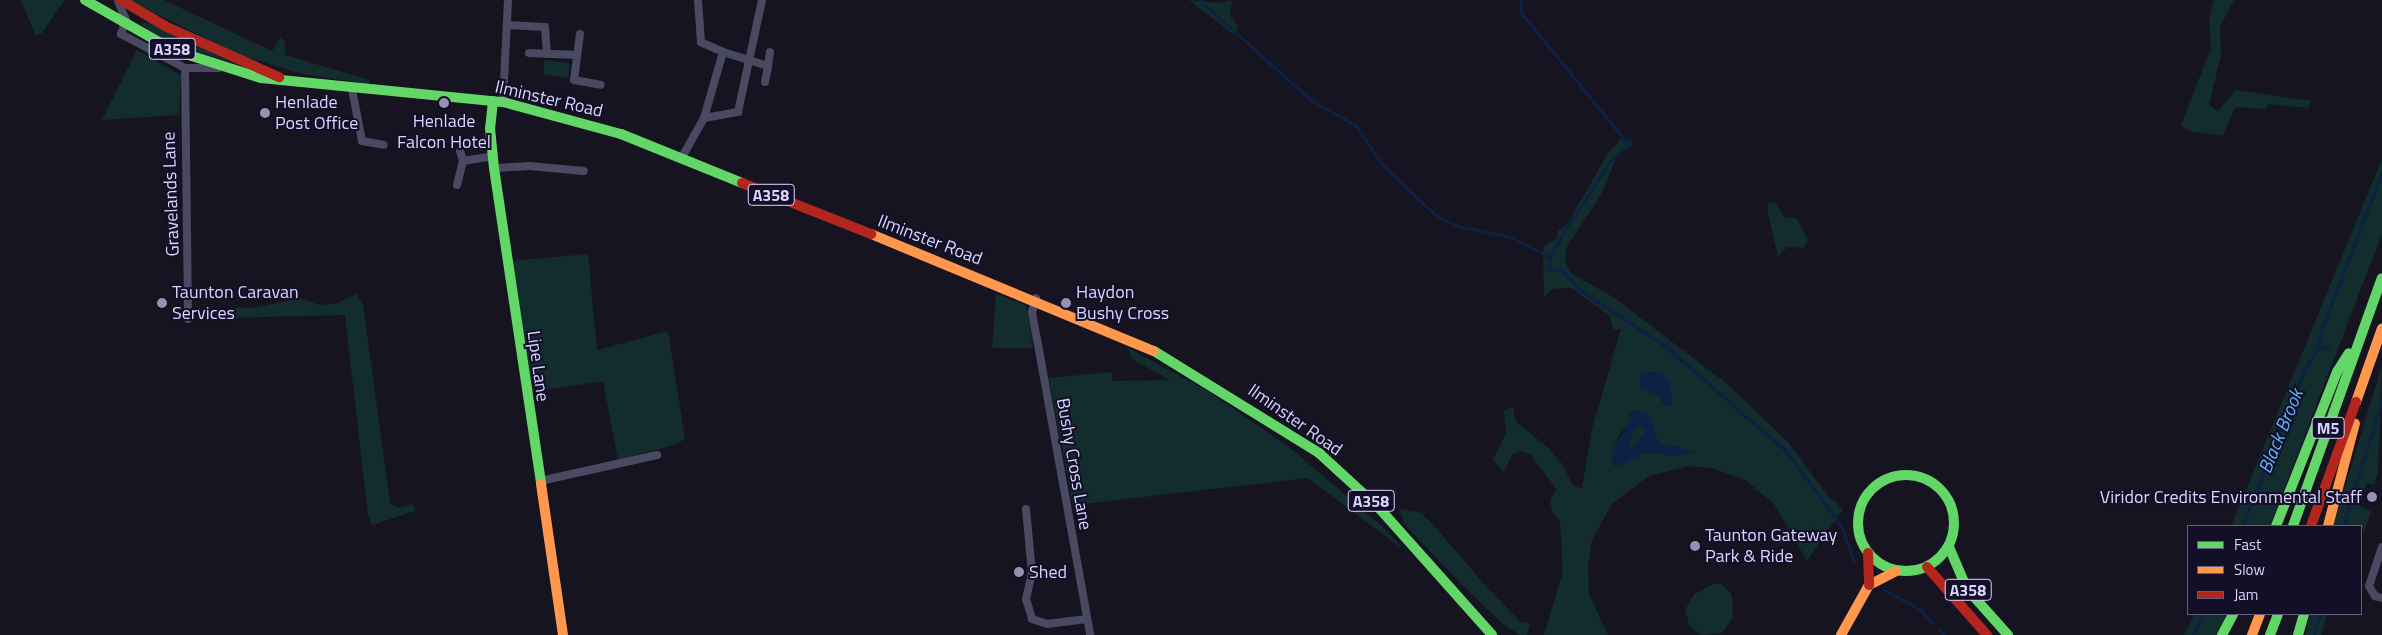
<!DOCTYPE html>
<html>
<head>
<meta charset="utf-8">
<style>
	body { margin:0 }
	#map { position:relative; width:2382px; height:635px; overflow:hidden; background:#161421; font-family:"Titillium Web",sans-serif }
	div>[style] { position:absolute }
	.green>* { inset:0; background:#132c2d }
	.water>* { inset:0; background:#0d2144 }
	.stream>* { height:2.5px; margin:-1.25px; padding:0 1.25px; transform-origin:1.25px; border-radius:1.25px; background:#0d2144 }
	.street>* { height:8px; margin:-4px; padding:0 4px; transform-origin:4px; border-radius:4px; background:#4a4962 }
	.fast>* { height:10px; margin:-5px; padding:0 5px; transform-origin:5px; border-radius:5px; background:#63d668 }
	.fast>.ring { margin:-5px; padding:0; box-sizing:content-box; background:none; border:10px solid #63d668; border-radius:50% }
	.slow>* { height:10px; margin:-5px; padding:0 5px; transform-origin:5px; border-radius:5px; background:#ff974d }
	.jam>* { height:10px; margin:-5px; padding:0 5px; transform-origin:5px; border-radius:5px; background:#b3261e }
	.dots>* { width:14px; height:14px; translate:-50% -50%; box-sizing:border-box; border:2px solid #130f26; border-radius:50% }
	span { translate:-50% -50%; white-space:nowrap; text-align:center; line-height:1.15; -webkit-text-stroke:4px #130f26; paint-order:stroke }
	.shield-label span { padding:1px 4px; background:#130f26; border:1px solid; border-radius:4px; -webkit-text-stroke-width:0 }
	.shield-label { font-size:16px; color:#d9d4ff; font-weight:700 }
	.street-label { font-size:18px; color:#d9d4ff }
	.poi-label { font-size:18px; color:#d9d4ff }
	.left { translate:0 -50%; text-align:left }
	.right { translate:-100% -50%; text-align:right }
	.water-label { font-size:19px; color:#62b6ff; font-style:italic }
	.legend { position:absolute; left:2187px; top:525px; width:175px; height:90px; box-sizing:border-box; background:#130f26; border:1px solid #625e7d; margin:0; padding:6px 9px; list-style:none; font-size:15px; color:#d9d4ff }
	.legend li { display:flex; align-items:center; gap:10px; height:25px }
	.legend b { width:25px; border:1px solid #625e7d }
</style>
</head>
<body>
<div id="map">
	<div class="green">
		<i style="clip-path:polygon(21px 0,65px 0,41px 34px,35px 35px)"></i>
		<i style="clip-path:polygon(129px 0,164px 0,272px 51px,280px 37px,285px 41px,285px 55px,370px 80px,369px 84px,302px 74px,236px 54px)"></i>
		<i style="clip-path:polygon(1189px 0,1220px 3px,1232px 0,1230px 16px,1238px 26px,1233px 34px)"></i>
		<i style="clip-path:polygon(2214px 0,2234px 0,2220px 27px,2221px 55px,2209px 105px,2218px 111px,2236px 90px,2311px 101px,2308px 108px,2269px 104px,2265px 109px,2235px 107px,2223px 136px,2189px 131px,2181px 125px,2211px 48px,2209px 19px)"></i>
		<i style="clip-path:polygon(149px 22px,258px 71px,162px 40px,140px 24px)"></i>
		<i style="clip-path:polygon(137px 50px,181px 75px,179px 115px,102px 120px)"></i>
		<i style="clip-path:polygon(544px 60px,570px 63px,568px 78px,544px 74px)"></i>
		<i style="clip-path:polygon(evenodd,1621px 139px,1631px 140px,1632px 145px,1617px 156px,1601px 195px,1566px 248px,1565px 263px,1572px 274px,1613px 297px,1725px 382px,1788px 442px,1828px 496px,1843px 509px,1807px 561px,1774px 504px,1745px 480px,1711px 468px,1689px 466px,1649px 476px,1612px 504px,1592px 540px,1588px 566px,1589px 594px,1608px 635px,1544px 635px,1563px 571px,1560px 522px,1552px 511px,1550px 500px,1557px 490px,1531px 455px,1521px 451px,1513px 454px,1503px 472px,1493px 459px,1506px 433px,1504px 411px,1513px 407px,1516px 422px,1550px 449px,1563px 465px,1573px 486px,1582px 488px,1592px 429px,1621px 329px,1614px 330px,1609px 315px,1571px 288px,1552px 289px,1544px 298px,1543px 247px,1556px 239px,1558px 231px,1568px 223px,1608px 153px,1621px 139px,1654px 372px,1664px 376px,1665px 404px,1641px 374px,1654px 372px,1621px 139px,1632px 411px,1659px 443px,1697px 452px,1675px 456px,1643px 452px,1614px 466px,1618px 436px,1628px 425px,1632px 411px)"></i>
		<i style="clip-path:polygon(2382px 159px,2382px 234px,2270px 526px,2231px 526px)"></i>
		<i style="clip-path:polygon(1775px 202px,1784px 217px,1797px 219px,1808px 240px,1803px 248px,1787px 247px,1778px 257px,1767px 208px,1769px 203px)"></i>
		<i style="clip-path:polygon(588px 254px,597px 350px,668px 331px,685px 439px,674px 445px,618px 460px,603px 381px,532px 392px,511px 261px)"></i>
		<i style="clip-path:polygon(356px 294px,363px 304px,390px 503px,398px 508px,413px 504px,415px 511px,372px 525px,368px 516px,345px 315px,229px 318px,229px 308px,253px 308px,301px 298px,319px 305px,338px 303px)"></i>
		<i style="clip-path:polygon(996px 294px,1026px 305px,1033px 348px,992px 348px)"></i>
		<i style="clip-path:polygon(1128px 348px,1206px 390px,1288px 446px,1384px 528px,1404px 550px,1308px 478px,1073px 505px,1049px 378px,1112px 372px,1112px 381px,1170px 380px,1132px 359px)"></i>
		<i style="clip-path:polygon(2382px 365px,2378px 473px,2374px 485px,2367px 483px,2359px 506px,2371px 511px,2364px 532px,2361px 526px,2333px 526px)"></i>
		<i style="clip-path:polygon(1636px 426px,1643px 426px,1646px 432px,1631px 450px,1629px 439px)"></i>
		<i style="clip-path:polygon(1399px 509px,1419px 512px,1430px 521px,1485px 585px,1521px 622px,1530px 623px,1527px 635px,1520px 635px,1503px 624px,1461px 584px,1405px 525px)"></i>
		<i style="clip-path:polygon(1713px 584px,1722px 584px,1732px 595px,1733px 617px,1722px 633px,1702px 635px,1690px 627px,1685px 610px,1694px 594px)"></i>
		<i style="clip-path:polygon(2195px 614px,2227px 614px,2217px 635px,2184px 635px)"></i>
		<i style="clip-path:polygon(2310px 614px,2327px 614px,2321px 635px,2305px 635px)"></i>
	</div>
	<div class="water">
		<i style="clip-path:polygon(1647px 372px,1664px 375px,1670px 385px,1672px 406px,1666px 406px,1656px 395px,1640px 387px,1641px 374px)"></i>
		<i style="clip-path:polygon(evenodd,1637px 410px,1649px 415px,1659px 443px,1697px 452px,1675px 456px,1645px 452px,1619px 466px,1612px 464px,1613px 448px,1629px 423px,1629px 413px,1637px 410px,1636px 426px,1643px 426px,1646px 432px,1631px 450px,1629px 439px,1636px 426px)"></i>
	</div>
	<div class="stream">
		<i style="left:1200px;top:0;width:149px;rotate:42deg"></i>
		<i style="left:1311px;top:100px;width:51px;rotate:29.1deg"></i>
		<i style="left:1356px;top:125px;width:48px;rotate:56deg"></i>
		<i style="left:1383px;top:165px;width:74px;rotate:43.4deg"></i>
		<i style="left:1437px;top:216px;width:23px;rotate:25deg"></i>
		<i style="left:1458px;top:226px;width:53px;rotate:11.9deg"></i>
		<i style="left:1510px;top:237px;width:45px;rotate:26.6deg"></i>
		<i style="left:1522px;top:0;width:12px;rotate:95deg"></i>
		<i style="left:1521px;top:12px;width:171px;rotate:50.9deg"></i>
		<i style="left:1629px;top:145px;width:21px;rotate:141deg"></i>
		<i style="left:1613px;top:158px;width:87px;rotate:123.3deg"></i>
		<i style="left:1565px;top:231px;width:30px;rotate:120deg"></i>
		<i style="left:1550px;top:257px;width:13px;rotate:90deg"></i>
		<i style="left:1550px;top:270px;width:11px;rotate:-5deg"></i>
		<i style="left:1561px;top:269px;width:27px;rotate:48deg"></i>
		<i style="left:1579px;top:289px;width:107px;rotate:33.5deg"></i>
		<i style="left:1668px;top:348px;width:157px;rotate:41.1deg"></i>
		<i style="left:1786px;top:451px;width:92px;rotate:53.4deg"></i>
		<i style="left:1841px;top:525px;width:40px;rotate:69.8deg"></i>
		<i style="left:2318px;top:348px;width:12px;rotate:-85deg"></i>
		<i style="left:2319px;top:336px;width:175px;rotate:-68.9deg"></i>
		<i style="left:2242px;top:526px;width:169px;rotate:-68.1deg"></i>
		<i style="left:2305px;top:369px;width:25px;rotate:-58deg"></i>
		<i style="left:2318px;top:348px;width:11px;rotate:-10deg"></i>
		<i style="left:2343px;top:526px;width:131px;rotate:-72.7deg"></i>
		<i style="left:1883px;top:589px;width:43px;rotate:28.9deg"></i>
		<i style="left:1921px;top:610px;width:17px;rotate:50deg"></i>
		<i style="left:1939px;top:630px;width:7px;rotate:45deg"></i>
		<i style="left:2193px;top:635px;width:23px;rotate:-65deg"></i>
		<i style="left:2314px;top:635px;width:22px;rotate:-74deg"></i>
	</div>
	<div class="street">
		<i style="left:118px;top:1px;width:21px;rotate:67deg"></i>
		<i style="left:126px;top:20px;width:15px;rotate:110deg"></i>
		<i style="left:121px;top:34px;width:72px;rotate:28deg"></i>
		<i style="left:185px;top:68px;width:34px"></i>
		<i style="left:508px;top:25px;width:37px;rotate:3deg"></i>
		<i style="left:545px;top:27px;width:27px;rotate:86deg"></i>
		<i style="left:580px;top:34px;width:46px;rotate:97.4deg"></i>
		<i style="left:574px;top:80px;width:27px;rotate:10deg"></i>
		<i style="left:723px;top:52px;width:47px;rotate:17.3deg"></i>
		<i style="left:768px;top:66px;width:14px;rotate:-82deg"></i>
		<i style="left:529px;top:53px;width:48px;rotate:2.4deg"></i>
		<i style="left:185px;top:68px;width:251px;rotate:89.3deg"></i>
		<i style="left:765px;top:82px;width:16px;rotate:-79deg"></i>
		<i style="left:352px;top:89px;width:53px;rotate:79.1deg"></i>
		<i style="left:362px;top:141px;width:22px;rotate:10deg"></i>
		<i style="left:503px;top:102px;width:102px;rotate:-87.2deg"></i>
		<i style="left:704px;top:118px;width:35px;rotate:-10deg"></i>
		<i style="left:738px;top:112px;width:115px;rotate:-77.9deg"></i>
		<i style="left:460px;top:151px;width:10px;rotate:73deg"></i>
		<i style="left:681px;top:159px;width:47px;rotate:-60.7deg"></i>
		<i style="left:704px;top:118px;width:69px;rotate:-73.9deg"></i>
		<i style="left:723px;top:52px;width:24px;rotate:-156deg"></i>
		<i style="left:701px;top:42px;width:42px;rotate:-94.1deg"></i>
		<i style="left:494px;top:168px;width:36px;rotate:-3deg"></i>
		<i style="left:530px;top:166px;width:54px;rotate:5.3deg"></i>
		<i style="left:457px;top:185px;width:25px;rotate:-76deg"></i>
		<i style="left:463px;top:161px;width:30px;rotate:-9deg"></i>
		<i style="left:1036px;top:298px;width:15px;rotate:106deg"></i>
		<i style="left:1032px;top:312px;width:27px;rotate:80deg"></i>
		<i style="left:1037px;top:339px;width:301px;rotate:79.8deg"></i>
		<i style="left:540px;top:481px;width:120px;rotate:-12.5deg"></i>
		<i style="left:1026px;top:509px;width:64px;rotate:84.6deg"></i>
		<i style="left:1032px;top:573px;width:27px;rotate:103deg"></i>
		<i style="left:1026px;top:599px;width:21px;rotate:73deg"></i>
		<i style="left:1032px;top:619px;width:16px;rotate:18deg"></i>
		<i style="left:1047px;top:624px;width:40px;rotate:-7.1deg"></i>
		<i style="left:2382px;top:547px;width:41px;rotate:108.4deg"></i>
		<i style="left:2369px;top:586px;width:12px;rotate:59deg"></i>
		<i style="left:2375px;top:596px;width:7px;rotate:16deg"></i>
	</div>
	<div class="fast">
		<i style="left:85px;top:0;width:101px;rotate:29.6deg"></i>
		<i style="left:173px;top:50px;width:92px;rotate:17.7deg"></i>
		<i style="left:261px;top:78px;width:243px;rotate:5.7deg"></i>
		<i style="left:503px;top:102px;width:122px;rotate:15.2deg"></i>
		<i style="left:621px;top:134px;width:131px;rotate:22deg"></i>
		<i style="left:493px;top:101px;width:27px;rotate:96deg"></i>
		<i style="left:490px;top:128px;width:40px;rotate:84.3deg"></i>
		<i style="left:494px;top:168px;width:319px;rotate:81.5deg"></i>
		<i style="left:1154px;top:351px;width:194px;rotate:31.7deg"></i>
		<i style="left:1319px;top:453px;width:81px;rotate:42.5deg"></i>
		<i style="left:1379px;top:508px;width:170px;rotate:48.3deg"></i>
		<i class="ring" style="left:1858px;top:475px;width:86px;height:86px"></i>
		<i style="left:2276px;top:526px;width:166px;rotate:-68.4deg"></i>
		<i style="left:2337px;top:372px;width:22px;rotate:-58deg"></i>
		<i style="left:2293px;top:526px;width:263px;rotate:-70.3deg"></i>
		<i style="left:1949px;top:547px;width:46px;rotate:66.8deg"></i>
		<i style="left:1967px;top:589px;width:62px;rotate:48.3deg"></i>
		<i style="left:2222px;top:635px;width:24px;rotate:-62deg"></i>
		<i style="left:2270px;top:635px;width:22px;rotate:-69deg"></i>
		<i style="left:2298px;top:635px;width:22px;rotate:-74deg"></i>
	</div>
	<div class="slow">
		<i style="left:871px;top:234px;width:306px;rotate:22.5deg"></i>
		<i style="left:2356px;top:402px;width:78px;rotate:-70.6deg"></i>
		<i style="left:541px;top:484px;width:153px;rotate:81.7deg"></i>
		<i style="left:2328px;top:526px;width:106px;rotate:-75.3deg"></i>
		<i style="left:1841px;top:635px;width:57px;rotate:-60.8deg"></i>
		<i style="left:1869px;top:585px;width:30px;rotate:-27deg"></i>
		<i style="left:2252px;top:635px;width:22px;rotate:-69deg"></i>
	</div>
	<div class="jam">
		<i style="left:121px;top:0;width:53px;rotate:30.4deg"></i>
		<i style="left:167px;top:27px;width:123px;rotate:24.1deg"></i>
		<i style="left:742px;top:183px;width:139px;rotate:21.6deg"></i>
		<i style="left:2311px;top:526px;width:132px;rotate:-70.1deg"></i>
		<i style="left:1868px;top:553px;width:32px;rotate:88deg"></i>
		<i style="left:1927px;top:567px;width:91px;rotate:48.6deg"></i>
	</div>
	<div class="dots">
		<i style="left:444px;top:103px;background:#9591b1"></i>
		<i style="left:265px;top:113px;background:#9591b1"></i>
		<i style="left:162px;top:303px;background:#9591b1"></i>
		<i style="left:1066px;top:303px;background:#9591b1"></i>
		<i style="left:2372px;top:497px;background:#9591b1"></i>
		<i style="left:1695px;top:546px;background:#9591b1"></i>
		<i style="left:1019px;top:572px;background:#9591b1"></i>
	</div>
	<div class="shield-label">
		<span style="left:172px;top:49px">A358</span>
		<span style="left:771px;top:195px">A358</span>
		<span style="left:2328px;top:428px">M5</span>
		<span style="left:1371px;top:501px">A358</span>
		<span style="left:1968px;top:590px">A358</span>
	</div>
	<div class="street-label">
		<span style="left:549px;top:99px;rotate:13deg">Ilminster Road</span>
		<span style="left:171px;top:194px;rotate:-92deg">Gravelands Lane</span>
		<span style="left:930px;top:240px;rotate:21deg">Ilminster Road</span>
		<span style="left:538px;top:366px;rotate:82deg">Lipe Lane</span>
		<span style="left:1295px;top:420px;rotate:35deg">Ilminster Road</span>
		<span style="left:1074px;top:464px;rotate:80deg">Bushy Cross Lane</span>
	</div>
	<div class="poi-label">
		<span class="left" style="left:275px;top:113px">Henlade<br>Post Office</span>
		<span style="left:444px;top:132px">Henlade<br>Falcon Hotel</span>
		<span class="left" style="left:172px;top:303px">Taunton Caravan<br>Services</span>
		<span class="left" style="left:1076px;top:303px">Haydon<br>Bushy Cross</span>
		<span class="right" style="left:2362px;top:497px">Viridor Credits Environmental Staff</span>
		<span class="left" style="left:1705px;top:546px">Taunton Gateway<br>Park &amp; Ride</span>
		<span class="left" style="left:1029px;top:572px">Shed</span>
	</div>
	<div class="water-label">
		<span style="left:2280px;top:431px;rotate:-68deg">Black Brook</span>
	</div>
	<ul class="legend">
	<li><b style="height:6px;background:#63d668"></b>Fast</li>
	<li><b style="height:6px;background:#ff974d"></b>Slow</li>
	<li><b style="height:6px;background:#b3261e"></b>Jam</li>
	</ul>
</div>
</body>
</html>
